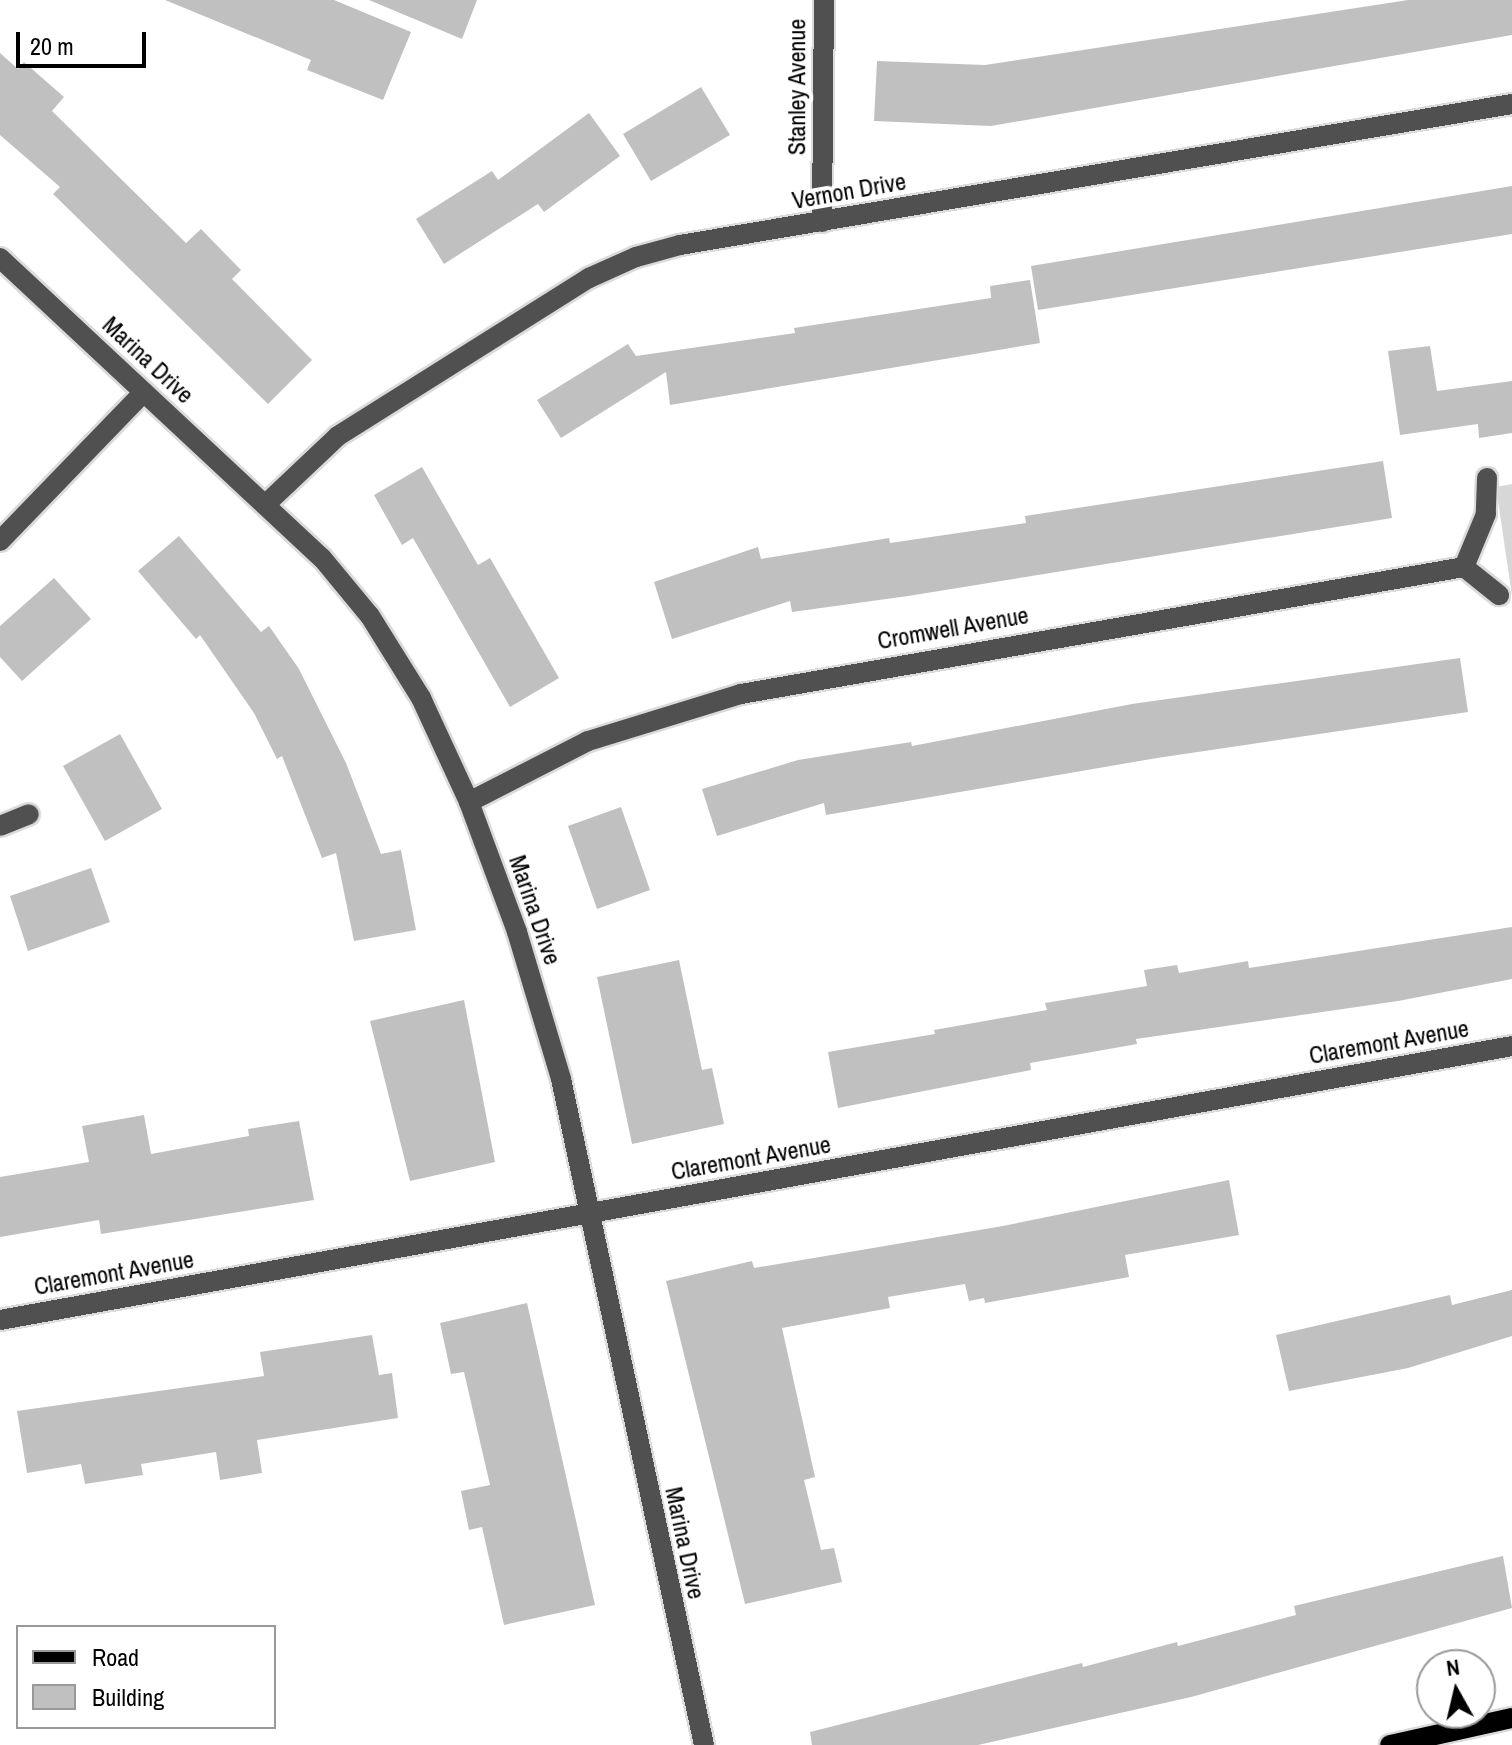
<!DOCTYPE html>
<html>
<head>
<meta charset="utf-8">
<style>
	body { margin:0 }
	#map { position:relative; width:1512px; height:1745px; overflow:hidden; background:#fff; font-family:"Archivo Narrow",sans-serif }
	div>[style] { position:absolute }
	.green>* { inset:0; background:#d7d7d7 }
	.building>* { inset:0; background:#c0c0c0 }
	.roads { filter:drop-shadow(2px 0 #dbdbdb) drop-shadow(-2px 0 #dbdbdb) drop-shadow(0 2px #dbdbdb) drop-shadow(0 -2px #dbdbdb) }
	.minor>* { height:20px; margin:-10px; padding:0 10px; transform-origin:10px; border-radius:10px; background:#505050 }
	.major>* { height:20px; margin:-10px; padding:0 10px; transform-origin:10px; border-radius:10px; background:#000 }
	span { translate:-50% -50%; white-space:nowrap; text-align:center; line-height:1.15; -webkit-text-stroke:8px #fff; paint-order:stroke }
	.street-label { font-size:24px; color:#000 }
	.legend { position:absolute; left:16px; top:1625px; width:260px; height:104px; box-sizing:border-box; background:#fff; border:2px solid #999; margin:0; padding:10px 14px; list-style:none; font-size:24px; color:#000 }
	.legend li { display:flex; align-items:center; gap:16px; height:40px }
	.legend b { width:40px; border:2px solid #999 }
	.north { position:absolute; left:1416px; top:1649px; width:80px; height:80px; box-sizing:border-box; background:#fff; border:2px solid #999; border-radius:50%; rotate:352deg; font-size:22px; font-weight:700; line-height:32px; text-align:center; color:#000 }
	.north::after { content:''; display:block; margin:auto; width:28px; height:36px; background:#000; clip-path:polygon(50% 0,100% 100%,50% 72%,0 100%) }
	.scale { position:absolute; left:16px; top:32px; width:130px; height:36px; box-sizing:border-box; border:4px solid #000; border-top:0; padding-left:10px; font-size:24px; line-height:28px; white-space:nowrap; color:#000; -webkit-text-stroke:6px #fff; paint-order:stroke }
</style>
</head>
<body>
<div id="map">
	<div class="green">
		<i style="clip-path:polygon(1512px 484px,1512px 596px,1496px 487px)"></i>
	</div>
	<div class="building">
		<i style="clip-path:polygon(165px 0,334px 0,411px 32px,383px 100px,307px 70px,311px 60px)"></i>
		<i style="clip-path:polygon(369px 0,477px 0,462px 39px)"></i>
		<i style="clip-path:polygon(1408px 0,1512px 0,1512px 35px,991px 126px,874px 121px,877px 61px,985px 65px)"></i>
		<i style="clip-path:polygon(0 53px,18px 69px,24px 62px,64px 97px,52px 111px,186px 243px,201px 229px,241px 270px,232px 279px,312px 360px,268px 404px,53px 194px,60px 187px,0 135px)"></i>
		<i style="clip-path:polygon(701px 87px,730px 135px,651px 181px,623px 134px)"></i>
		<i style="clip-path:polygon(589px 113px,620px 156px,544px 212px,538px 204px,444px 264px,416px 219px,492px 171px,498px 180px)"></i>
		<i style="clip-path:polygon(1512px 186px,1512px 234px,1038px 310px,1031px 266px)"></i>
		<i style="clip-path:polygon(1030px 280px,1040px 343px,670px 405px,666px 372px,561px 438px,537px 400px,628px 344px,636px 356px,795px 333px,794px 328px,991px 298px,990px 286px)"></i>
		<i style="clip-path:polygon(1430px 346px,1437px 391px,1512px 381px,1512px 433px,1479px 438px,1478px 424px,1400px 435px,1388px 351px)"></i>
		<i style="clip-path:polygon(1383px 461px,1392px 518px,908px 596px,792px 612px,790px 601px,672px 639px,654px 582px,758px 547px,761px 559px,889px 538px,890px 543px,1026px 523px,1025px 516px)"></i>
		<i style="clip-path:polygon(422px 467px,478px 565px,490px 558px,559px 678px,510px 707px,413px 538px,402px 545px,374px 495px)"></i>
		<i style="clip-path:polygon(179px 536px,261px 632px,269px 626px,299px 669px,346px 763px,381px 854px,401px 850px,416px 930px,354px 941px,336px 853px,322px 858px,282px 756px,277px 759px,254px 713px,200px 635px,196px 639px,138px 571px)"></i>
		<i style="clip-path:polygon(54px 578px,91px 619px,22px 681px,0 657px,0 626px)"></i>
		<i style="clip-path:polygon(1460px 658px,1468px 712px,1157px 758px,826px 815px,824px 803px,717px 836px,702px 789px,798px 760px,911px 742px,912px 746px,1132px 704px)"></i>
		<i style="clip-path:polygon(120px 734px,162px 809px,105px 841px,63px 766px)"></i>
		<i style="clip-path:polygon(621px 807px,650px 890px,597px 909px,568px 826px)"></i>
		<i style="clip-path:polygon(91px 868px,110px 922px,28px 951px,10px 896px)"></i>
		<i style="clip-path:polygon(1512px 927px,1512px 979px,1398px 1001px,1136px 1039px,1137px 1044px,1030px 1063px,1031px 1070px,838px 1108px,828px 1052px,935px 1034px,934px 1030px,1047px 1010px,1045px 1003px,1147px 986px,1144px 970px,1177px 965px,1179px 973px,1248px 961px,1249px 968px)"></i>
		<i style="clip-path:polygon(679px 960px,702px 1070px,712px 1068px,724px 1124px,632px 1144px,597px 977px)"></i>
		<i style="clip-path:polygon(464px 1000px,495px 1162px,410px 1181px,370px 1021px)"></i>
		<i style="clip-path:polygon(144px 1115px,151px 1154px,249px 1136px,248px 1129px,299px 1121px,314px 1200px,101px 1234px,99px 1220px,0 1237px,0 1177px,89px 1162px,82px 1126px)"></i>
		<i style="clip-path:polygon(1229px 1180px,1239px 1235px,1125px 1255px,1129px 1277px,985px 1303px,984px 1298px,969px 1301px,965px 1284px,888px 1297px,890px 1308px,782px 1328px,815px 1477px,804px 1480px,821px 1550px,834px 1548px,842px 1582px,745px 1604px,666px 1281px,752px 1261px,754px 1268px,1003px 1226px)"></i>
		<i style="clip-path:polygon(1512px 1290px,1512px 1336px,1408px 1368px,1289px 1391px,1276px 1335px,1450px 1295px,1452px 1305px)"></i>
		<i style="clip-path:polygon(527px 1303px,595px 1605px,504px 1625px,482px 1527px,469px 1530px,461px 1491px,490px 1485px,464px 1372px,451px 1374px,440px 1323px)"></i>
		<i style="clip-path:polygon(372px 1335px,379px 1375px,392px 1373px,398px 1418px,257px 1440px,262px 1473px,220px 1480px,216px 1452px,141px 1464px,143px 1475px,85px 1484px,81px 1464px,27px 1473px,17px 1411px,264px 1376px,260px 1352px)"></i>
		<i style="clip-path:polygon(1503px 1556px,1512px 1608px,1191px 1697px,978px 1745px,812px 1745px,810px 1732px,1082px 1663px,1083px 1667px,1177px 1642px,1178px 1646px,1296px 1615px,1294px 1606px)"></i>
	</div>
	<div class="roads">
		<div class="minor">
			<i style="left:822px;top:222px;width:222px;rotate:-89.5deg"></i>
			<i style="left:0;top:258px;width:440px;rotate:43deg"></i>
			<i style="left:322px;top:558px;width:75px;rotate:50.4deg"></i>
			<i style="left:370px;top:616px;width:97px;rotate:58.1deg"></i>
			<i style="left:421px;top:698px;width:115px;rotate:65.2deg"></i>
			<i style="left:469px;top:802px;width:139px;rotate:69.7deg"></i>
			<i style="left:517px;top:932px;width:153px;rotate:73.3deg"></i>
			<i style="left:561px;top:1079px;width:681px;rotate:77.88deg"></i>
			<i style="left:1487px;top:478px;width:36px;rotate:92deg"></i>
			<i style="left:1486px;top:514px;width:57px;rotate:112.5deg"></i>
			<i style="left:1464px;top:567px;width:45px;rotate:38.7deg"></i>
			<i style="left:266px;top:504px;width:99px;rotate:-43.4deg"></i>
			<i style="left:338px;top:436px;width:297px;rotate:-32.2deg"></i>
			<i style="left:589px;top:278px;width:51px;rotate:-24.1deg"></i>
			<i style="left:636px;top:257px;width:46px;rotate:-15.3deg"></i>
			<i style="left:680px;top:245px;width:844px;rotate:-9.62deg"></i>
			<i style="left:0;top:541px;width:207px;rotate:-46deg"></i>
			<i style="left:469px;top:802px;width:134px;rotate:-27.1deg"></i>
			<i style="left:588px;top:741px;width:160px;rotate:-17.1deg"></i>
			<i style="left:741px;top:694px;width:734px;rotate:-9.96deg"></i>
			<i style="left:0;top:826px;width:31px;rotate:-22deg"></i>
			<i style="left:0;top:1320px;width:1537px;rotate:-10.27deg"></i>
		</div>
		<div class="major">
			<i style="left:1390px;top:1745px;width:125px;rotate:-12.5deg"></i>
		</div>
	</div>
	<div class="street-label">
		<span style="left:797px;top:87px;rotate:-90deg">Stanley Avenue</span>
		<span style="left:849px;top:191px;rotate:-10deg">Vernon Drive</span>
		<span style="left:148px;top:360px;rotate:43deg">Marina Drive</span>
		<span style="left:953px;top:628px;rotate:-10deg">Cromwell Avenue</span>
		<span style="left:535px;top:910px;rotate:71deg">Marina Drive</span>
		<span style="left:1389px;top:1042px;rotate:-10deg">Claremont Avenue</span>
		<span style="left:751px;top:1158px;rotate:-10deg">Claremont Avenue</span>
		<span style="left:114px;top:1273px;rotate:-10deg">Claremont Avenue</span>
		<span style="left:685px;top:1543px;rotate:78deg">Marina Drive</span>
	</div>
	<ul class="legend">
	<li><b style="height:10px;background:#000"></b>Road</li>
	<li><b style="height:22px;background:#c0c0c0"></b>Building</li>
	</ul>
	<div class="north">N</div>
	<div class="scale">20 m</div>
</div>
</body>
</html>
